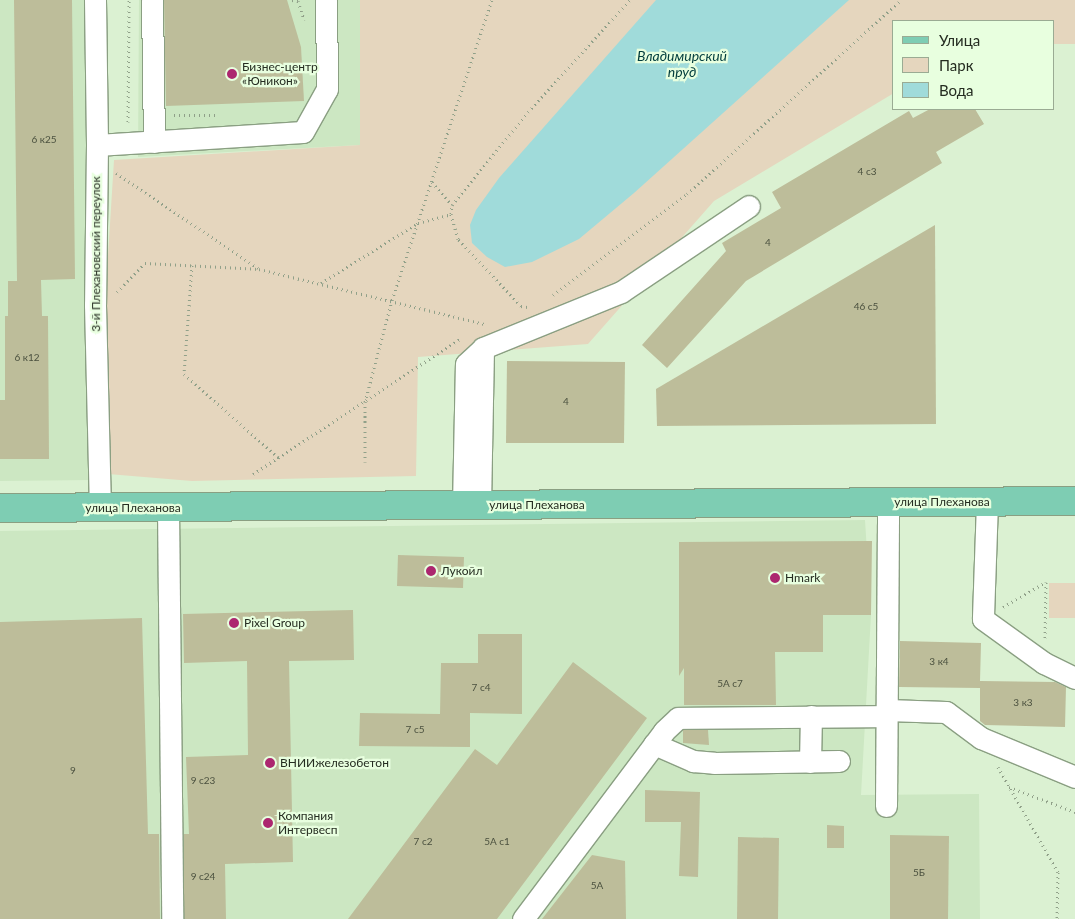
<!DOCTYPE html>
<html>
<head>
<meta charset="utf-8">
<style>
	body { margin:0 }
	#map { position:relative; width:1075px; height:919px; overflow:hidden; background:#dbf1d2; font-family:Lato,sans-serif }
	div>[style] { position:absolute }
	.built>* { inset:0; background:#cce7c2 }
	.green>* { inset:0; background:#e5d6be }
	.water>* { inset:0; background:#a0dbda }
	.building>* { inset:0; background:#bdbd9a }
	.path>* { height:3px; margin-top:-1.5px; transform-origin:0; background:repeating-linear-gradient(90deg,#90a089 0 1px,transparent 0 5px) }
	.roads { filter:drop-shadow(1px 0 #8a9f82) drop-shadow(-1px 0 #8a9f82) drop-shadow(0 1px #8a9f82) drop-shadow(0 -1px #8a9f82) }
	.minor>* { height:21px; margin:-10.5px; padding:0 10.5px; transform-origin:10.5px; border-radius:10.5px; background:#fff }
	.major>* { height:28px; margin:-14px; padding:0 14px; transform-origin:14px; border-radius:14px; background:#7ecdb3 }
	.dots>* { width:14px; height:14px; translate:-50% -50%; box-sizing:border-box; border:2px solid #e8ffdf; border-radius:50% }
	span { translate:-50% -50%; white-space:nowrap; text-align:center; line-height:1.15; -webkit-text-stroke:4.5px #e8ffdf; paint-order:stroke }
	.number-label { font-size:10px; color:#4b513f }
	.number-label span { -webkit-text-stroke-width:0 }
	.poi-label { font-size:12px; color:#252d21 }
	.left { translate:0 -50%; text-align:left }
	.street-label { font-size:12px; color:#252d21 }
	.water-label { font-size:14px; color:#013c3c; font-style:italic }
	.legend { position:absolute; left:892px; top:20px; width:162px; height:90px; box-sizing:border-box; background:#e8ffdf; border:1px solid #9aab93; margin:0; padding:6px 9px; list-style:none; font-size:15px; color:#252d21 }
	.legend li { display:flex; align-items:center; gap:10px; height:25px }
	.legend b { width:25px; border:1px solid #9aab93 }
</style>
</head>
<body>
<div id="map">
	<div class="built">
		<i style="clip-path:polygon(0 0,84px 0,91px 480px,0 481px)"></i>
		<i style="clip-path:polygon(139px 0,360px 0,360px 145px,138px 157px)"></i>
		<i style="clip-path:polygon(865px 520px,871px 615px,861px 795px,979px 794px,980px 919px,0 919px,0 531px)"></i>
	</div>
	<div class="green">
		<i style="clip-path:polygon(360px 0,1075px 0,1075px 44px,1054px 44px,1054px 21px,894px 21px,894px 93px,714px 201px,588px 344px,418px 357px,416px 476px,192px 481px,108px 474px,105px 304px,114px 160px,360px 145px)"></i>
		<i style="clip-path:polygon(1049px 583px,1075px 583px,1075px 618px,1049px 618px)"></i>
	</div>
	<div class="water">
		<i style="clip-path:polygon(656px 0,849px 0,634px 193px,579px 239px,532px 262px,505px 267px,487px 257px,472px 243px,470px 225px,476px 210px,499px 178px)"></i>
	</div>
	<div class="building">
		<i style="clip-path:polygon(14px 0,72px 0,75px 279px,41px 280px,42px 316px,48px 316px,49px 459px,0 459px,0 400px,5px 400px,5px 316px,8px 316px,8px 281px,17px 281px)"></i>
		<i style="clip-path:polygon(164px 0,287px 0,301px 47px,304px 101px,166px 106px)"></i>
		<i style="clip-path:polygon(930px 109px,975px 109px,984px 124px,936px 152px,942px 163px,746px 281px,667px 368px,642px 345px,726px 251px,722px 243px,781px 208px,772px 192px,909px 111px,913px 118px)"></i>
		<i style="clip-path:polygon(935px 225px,936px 424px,657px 426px,656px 389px)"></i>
		<i style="clip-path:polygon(507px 361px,625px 362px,624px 443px,506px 443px)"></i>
		<i style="clip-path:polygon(872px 541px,871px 615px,823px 615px,823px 652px,775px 652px,776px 705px,684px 705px,684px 668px,679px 676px,679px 542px)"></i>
		<i style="clip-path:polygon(398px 555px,464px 557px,463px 588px,397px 586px)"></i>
		<i style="clip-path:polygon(353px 610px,354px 660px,289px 661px,293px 862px,225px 864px,226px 919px,184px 919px,184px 834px,189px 834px,186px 757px,248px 755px,247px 661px,184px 663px,183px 614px)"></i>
		<i style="clip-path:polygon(142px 618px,148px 834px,159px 834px,160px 919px,0 919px,0 622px)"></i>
		<i style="clip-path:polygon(478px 634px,522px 634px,522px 714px,470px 713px,470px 747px,359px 746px,360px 713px,440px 714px,441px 663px,478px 663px)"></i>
		<i style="clip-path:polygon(900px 641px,981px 643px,980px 681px,1055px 682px,1066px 687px,1065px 727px,985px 725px,980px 721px,980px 688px,899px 687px)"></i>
		<i style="clip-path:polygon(573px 662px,647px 718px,497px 919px,348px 919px,475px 749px,497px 765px)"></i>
		<i style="clip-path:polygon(683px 730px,708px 730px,709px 745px,683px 743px)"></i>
		<i style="clip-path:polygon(645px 790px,700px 792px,698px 877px,679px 876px,681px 822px,645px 822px)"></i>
		<i style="clip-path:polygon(827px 825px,844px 826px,844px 848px,827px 848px)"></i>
		<i style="clip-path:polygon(890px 835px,949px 836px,948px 919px,890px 919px)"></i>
		<i style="clip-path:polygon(738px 837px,779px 838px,778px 919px,737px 919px)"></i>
		<i style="clip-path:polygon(592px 855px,625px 861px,626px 919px,542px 919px)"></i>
	</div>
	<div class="path">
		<i style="left:292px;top:0;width:6px;rotate:9deg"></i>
		<i style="left:298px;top:1px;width:20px;rotate:72deg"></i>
		<i style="left:174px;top:115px;width:41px"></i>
		<i style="left:128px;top:122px;width:122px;rotate:-89.5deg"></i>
		<i style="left:116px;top:173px;width:171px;rotate:33.8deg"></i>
		<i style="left:432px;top:182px;width:30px;rotate:49deg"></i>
		<i style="left:192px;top:265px;width:109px;rotate:94.2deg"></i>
		<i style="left:184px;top:374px;width:127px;rotate:41.5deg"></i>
		<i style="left:321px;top:283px;width:114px;rotate:-31.7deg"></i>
		<i style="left:418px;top:223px;width:34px;rotate:-15deg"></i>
		<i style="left:117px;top:292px;width:40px;rotate:-46deg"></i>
		<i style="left:145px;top:263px;width:114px;rotate:3deg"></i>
		<i style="left:259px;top:269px;width:232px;rotate:13.7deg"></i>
		<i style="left:553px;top:295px;width:168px;rotate:-37deg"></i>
		<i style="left:687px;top:194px;width:289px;rotate:-42.2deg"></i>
		<i style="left:527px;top:307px;width:6px;rotate:-171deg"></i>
		<i style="left:521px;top:306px;width:92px;rotate:-133.2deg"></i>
		<i style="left:458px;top:239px;width:26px;rotate:-106deg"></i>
		<i style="left:451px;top:214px;width:9px;rotate:-84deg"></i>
		<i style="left:452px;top:205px;width:120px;rotate:-50.7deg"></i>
		<i style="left:528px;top:112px;width:151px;rotate:-47.7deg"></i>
		<i style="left:365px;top:462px;width:60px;rotate:-90deg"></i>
		<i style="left:365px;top:402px;width:106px;rotate:-75.2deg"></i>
		<i style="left:392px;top:300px;width:316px;rotate:-71.6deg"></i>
		<i style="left:253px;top:474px;width:247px;rotate:-33.1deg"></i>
		<i style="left:1003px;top:607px;width:50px;rotate:-30.2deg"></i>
		<i style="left:1046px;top:582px;width:56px;rotate:91deg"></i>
		<i style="left:998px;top:767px;width:121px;rotate:60.3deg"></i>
		<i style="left:1058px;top:872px;width:47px;rotate:91.2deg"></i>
		<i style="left:1009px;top:787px;width:71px;rotate:20.7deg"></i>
	</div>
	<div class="roads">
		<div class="minor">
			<i style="left:95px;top:0;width:145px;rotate:89.2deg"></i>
			<i style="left:97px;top:145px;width:160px;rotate:90.7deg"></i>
			<i style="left:95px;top:305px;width:204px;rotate:88.6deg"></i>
			<i style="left:152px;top:0;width:142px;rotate:89.2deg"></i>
			<i style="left:97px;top:145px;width:206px;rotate:-3.6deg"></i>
			<i style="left:303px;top:132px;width:49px;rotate:-60.8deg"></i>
			<i style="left:327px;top:89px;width:89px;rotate:-90.6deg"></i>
			<i style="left:987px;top:502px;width:117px;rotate:92deg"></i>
			<i style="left:983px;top:619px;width:75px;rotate:35.8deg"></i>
			<i style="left:1044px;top:663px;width:34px;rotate:26deg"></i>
			<i style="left:463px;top:505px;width:141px;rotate:-88.8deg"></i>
			<i style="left:466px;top:364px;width:23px;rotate:-43deg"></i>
			<i style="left:483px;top:348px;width:149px;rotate:-22.1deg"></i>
			<i style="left:621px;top:292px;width:154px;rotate:-33.9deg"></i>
			<i style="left:480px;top:505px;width:157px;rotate:-88.9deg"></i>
			<i style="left:168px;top:508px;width:411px;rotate:89.4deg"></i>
			<i style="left:887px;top:710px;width:59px;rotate:1.9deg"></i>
			<i style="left:946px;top:712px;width:44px;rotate:36.6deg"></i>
			<i style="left:981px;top:738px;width:102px;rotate:22.5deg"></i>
			<i style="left:654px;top:744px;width:43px;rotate:23.6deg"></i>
			<i style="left:693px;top:761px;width:21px;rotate:5deg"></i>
			<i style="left:714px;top:763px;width:125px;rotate:-0.9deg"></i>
			<i style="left:810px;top:762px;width:46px;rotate:-88.8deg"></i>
			<i style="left:886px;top:806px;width:303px;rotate:-89.6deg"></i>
			<i style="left:523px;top:919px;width:235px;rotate:-53.1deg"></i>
			<i style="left:664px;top:731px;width:19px;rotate:-43deg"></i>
			<i style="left:678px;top:718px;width:209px;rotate:-0.5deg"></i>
		</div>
		<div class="major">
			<i style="left:0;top:508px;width:1075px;rotate:-0.37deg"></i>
		</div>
	</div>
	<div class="dots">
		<i style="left:232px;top:74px;background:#ac276f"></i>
		<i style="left:431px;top:571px;background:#ac276f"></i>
		<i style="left:775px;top:578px;background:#ac276f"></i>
		<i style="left:234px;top:623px;background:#ac276f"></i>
		<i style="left:270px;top:763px;background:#ac276f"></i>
		<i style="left:268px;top:823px;background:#ac276f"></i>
	</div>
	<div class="number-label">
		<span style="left:44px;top:140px">6 к25</span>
		<span style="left:867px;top:172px">4 с3</span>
		<span style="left:768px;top:243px">4</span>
		<span style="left:866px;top:307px">46 с5</span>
		<span style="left:27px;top:358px">6 к12</span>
		<span style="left:566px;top:402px">4</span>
		<span style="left:939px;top:662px">3 к4</span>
		<span style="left:730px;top:684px">5А с7</span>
		<span style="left:481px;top:688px">7 с4</span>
		<span style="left:1023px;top:703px">3 к3</span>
		<span style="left:415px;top:730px">7 с5</span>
		<span style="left:73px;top:771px">9</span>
		<span style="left:203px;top:781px">9 с23</span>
		<span style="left:423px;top:842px">7 с2</span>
		<span style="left:497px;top:842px">5А с1</span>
		<span style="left:919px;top:873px">5Б</span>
		<span style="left:203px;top:877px">9 с24</span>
		<span style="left:597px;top:886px">5А</span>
	</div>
	<div class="poi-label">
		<span class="left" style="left:242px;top:74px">Бизнес-центр<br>«Юникон»</span>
		<span class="left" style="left:441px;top:571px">Лукойл</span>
		<span class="left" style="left:785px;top:578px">Hmark</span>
		<span class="left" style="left:244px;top:623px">Pixel Group</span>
		<span class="left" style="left:280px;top:763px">ВНИИжелезобетон</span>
		<span class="left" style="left:278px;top:823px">Компания<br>Интервесп</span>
	</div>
	<div class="street-label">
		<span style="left:96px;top:254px;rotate:-90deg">3-й Плехановский переулок</span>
		<span style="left:942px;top:502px">улица Плеханова</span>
		<span style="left:537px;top:505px">улица Плеханова</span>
		<span style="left:133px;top:508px">улица Плеханова</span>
	</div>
	<div class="water-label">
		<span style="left:682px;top:64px">Владимирский<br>пруд</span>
	</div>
	<ul class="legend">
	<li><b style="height:6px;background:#7ecdb3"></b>Улица</li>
	<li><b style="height:14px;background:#e5d6be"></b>Парк</li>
	<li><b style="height:14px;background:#a0dbda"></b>Вода</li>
	</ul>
</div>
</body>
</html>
